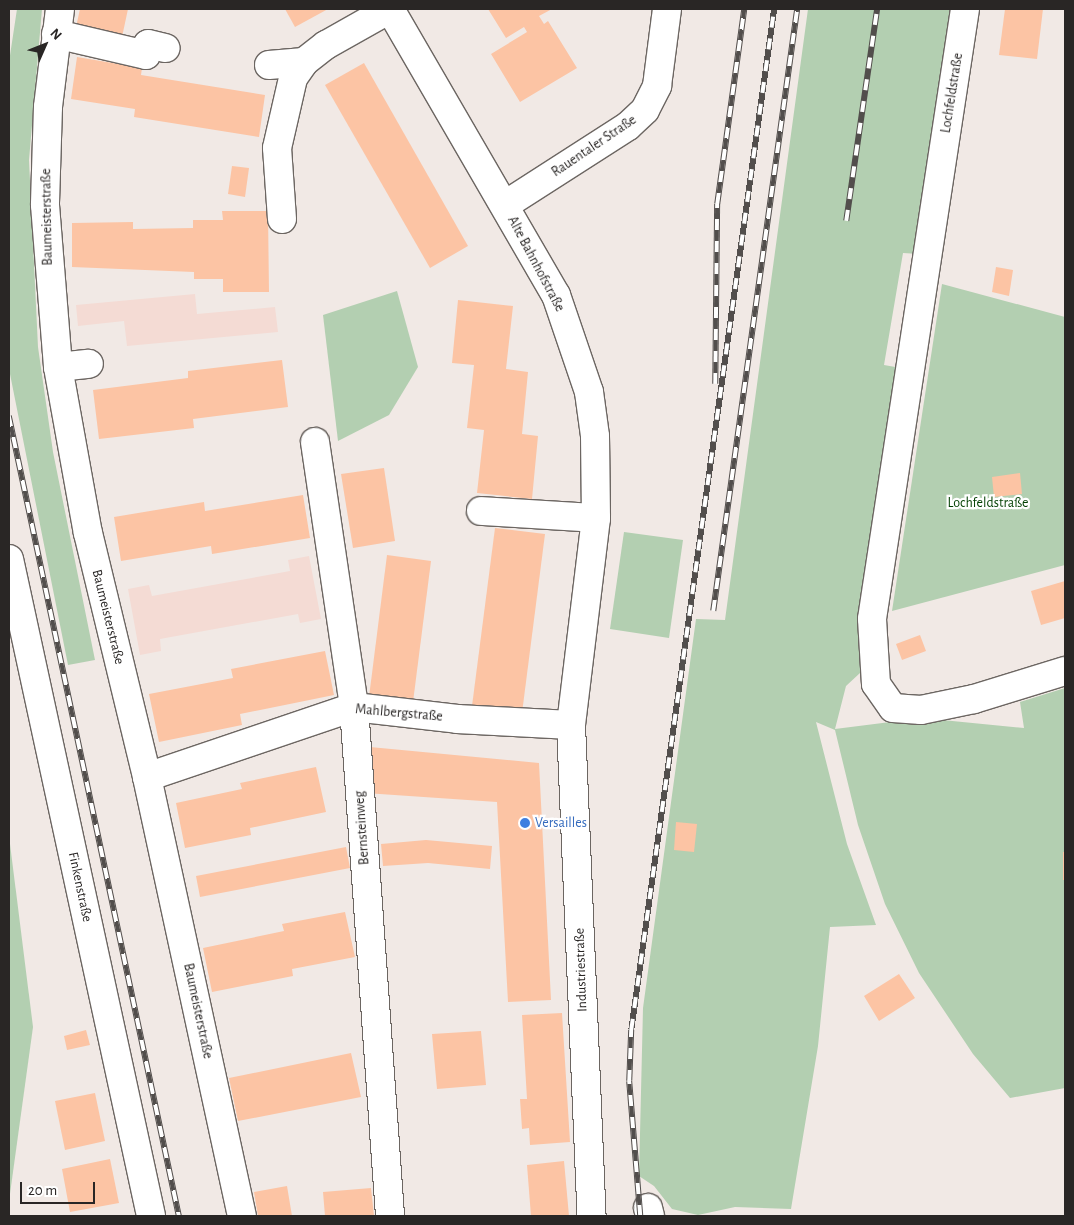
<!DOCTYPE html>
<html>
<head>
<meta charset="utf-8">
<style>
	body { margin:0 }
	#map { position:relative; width:1074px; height:1225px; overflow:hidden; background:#f1e9e5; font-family:"Alegreya Sans",sans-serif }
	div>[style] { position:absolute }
	.industrial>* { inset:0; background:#f4dbd4 }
	.green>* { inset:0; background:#b3cfb1 }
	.building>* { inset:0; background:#fcc4a4 }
	.roads { filter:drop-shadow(1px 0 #6c6662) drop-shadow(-1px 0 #6c6662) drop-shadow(0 1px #6c6662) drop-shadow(0 -1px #6c6662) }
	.minor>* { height:28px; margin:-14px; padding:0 14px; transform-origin:14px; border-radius:14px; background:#fff }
	.rail>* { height:5.5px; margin-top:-2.75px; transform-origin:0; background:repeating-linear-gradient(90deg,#fff 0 11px,#524e4c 0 22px); box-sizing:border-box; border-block:1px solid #524e4c }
	.dots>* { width:14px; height:14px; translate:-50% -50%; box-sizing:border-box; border:2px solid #fff; border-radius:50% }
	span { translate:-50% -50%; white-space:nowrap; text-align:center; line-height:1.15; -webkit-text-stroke:4.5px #fff; paint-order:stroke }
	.street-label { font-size:14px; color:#292625 }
	.park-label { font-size:14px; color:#003f01 }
	.shop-label { font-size:14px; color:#366cbe }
	.left { translate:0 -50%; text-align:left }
	.frame { position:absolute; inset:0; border:10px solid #292625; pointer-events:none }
	.north { position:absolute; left:20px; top:20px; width:50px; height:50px; -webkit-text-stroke:4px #fff; paint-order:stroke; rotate:46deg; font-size:14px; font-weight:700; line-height:20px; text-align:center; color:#292625 }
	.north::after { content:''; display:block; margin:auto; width:18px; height:22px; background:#292625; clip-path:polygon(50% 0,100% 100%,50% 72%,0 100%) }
	.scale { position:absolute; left:20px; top:1182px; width:75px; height:22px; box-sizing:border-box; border:2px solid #292625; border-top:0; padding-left:6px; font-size:15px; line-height:18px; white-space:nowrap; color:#292625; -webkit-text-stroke:4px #fff; paint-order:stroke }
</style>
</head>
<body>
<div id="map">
	<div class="industrial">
		<i style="clip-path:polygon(195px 294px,197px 314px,275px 307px,278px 332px,127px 346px,124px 321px,78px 326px,76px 305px)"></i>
		<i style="clip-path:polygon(309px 556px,321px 619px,300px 623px,298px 614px,160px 639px,161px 651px,140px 655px,128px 589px,149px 585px,152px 596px,290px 571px,288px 560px)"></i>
	</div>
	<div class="green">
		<i style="clip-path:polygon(17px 9px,42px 9px,29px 160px,38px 347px,53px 452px,95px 660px,68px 665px,9px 369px,9px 62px)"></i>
		<i style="clip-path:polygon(808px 9px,952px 9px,919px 254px,903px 253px,884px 365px,901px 368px,860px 673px,846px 686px,835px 729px,922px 718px,1024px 728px,1020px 702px,1065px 688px,1065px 1088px,1010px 1098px,973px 1054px,919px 973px,885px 904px,858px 825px,835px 730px,816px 722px,847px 844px,876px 925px,830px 927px,818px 1046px,791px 1209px,735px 1207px,698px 1215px,672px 1209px,654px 1186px,639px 1176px,643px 1008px,696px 619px,725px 620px)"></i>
		<i style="clip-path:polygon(942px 284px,1065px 317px,1065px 565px,892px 611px)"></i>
		<i style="clip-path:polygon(397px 291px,418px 367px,389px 415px,338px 441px,323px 315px)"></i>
		<i style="clip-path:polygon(624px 532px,683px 540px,669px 638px,610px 629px)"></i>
		<i style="clip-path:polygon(9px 836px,33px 1027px,9px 1201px)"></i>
	</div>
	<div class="building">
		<i style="clip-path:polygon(80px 9px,128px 9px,122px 37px,76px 27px)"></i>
		<i style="clip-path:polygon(285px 9px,328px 9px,295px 27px)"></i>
		<i style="clip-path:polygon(488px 9px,552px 9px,539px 16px,544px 24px,548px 21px,577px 68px,520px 102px,491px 54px,527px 32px,524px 27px,506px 38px)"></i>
		<i style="clip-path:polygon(1005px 9px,1043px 9px,1037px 59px,999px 55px)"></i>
		<i style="clip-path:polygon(77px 57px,142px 68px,141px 75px,265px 95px,259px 137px,134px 117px,135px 109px,71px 99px)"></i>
		<i style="clip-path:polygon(364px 63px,468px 246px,430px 268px,325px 85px)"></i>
		<i style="clip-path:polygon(232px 166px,249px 168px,245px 197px,228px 194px)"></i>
		<i style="clip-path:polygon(222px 211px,268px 211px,269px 292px,223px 292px,223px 279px,194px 279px,194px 272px,72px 267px,72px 223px,133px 222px,133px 229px,193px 228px,193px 220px,223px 220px)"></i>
		<i style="clip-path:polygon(996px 267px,1013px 270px,1009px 296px,992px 292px)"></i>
		<i style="clip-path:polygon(458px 300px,513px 306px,506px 369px,528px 372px,522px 434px,538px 436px,532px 499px,477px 493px,484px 430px,467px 428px,474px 365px,452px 363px)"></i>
		<i style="clip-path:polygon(282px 360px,288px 407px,193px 419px,194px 428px,99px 439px,93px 390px,188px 378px,188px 371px)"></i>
		<i style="clip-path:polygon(384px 468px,395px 541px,353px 548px,341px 474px)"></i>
		<i style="clip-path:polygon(1020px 473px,1022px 494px,994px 497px,992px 477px)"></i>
		<i style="clip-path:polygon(303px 495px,310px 538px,212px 554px,211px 546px,121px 561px,114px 517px,204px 502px,205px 511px)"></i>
		<i style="clip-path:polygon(495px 528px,545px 534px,522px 713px,472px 706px)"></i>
		<i style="clip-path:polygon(387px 555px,431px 561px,413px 702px,369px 697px)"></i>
		<i style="clip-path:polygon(1065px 581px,1065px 618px,1041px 625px,1031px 591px)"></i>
		<i style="clip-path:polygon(920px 635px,926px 651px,902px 660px,896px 644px)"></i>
		<i style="clip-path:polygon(325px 651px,334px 695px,240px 714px,242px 725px,159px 742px,149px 694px,233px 678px,231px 669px)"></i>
		<i style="clip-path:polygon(370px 747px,539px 763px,551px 1000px,508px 1002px,497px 802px,365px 793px)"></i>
		<i style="clip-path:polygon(316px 767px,326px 812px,250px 828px,251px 835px,185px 848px,176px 803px,242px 789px,240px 783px)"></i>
		<i style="clip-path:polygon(676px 822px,697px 824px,694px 852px,674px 850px)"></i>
		<i style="clip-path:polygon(426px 840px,492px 846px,490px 869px,428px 863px,383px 866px,381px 844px)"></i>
		<i style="clip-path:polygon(346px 847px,350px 868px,200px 897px,196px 876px)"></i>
		<i style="clip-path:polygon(1063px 852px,1065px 852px,1065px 880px,1063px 880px)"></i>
		<i style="clip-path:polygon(345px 912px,355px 957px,292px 969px,293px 976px,212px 992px,203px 948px,284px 931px,282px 924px)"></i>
		<i style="clip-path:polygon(899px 974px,915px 998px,879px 1021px,864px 996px)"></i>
		<i style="clip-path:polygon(562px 1013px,570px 1142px,530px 1145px,529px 1128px,522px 1129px,520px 1099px,527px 1099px,522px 1015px)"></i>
		<i style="clip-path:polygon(86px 1030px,90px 1045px,67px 1050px,64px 1036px)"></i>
		<i style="clip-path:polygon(481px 1031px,486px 1085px,437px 1089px,432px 1034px)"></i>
		<i style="clip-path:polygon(351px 1053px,361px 1097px,238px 1121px,229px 1078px)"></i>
		<i style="clip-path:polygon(95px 1093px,105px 1141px,65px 1150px,55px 1101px)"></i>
		<i style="clip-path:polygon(110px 1159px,119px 1203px,70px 1212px,62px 1169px)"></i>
		<i style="clip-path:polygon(564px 1161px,569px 1216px,531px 1216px,527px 1165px)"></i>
		<i style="clip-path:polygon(287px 1186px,292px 1216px,258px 1216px,254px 1192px)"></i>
		<i style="clip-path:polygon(371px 1188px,374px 1216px,325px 1216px,323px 1192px)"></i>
	</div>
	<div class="roads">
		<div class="minor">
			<i style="left:60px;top:9px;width:99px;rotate:97deg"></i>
			<i style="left:48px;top:107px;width:98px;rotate:91.8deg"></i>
			<i style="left:45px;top:205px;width:163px;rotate:85.4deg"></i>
			<i style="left:58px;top:367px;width:169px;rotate:79.8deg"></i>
			<i style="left:88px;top:533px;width:251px;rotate:76.4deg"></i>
			<i style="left:147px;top:777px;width:449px;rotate:77.8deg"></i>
			<i style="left:390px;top:9px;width:331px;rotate:59.9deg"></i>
			<i style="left:556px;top:295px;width:102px;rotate:71.2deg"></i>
			<i style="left:589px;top:392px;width:44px;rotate:82.2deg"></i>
			<i style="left:595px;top:436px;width:82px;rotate:89.3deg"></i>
			<i style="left:596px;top:518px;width:209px;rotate:96.9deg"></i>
			<i style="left:571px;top:725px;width:491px;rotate:87.6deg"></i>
			<i style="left:965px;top:9px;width:617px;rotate:98.67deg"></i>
			<i style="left:872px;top:619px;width:65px;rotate:86.5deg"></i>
			<i style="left:876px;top:684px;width:29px;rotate:55deg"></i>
			<i style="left:893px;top:708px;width:28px;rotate:4deg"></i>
			<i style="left:921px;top:710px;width:54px;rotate:-11.7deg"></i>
			<i style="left:974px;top:699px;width:95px;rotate:-17.1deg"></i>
			<i style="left:56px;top:34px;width:92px;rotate:13.1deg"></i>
			<i style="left:146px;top:55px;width:11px;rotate:-80deg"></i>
			<i style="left:148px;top:44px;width:18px;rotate:13deg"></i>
			<i style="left:269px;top:65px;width:35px;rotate:-5deg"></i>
			<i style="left:505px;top:205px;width:146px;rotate:-32.7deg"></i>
			<i style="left:628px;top:126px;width:23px;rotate:-43deg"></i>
			<i style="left:645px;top:110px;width:27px;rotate:-63deg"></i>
			<i style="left:657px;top:86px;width:78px;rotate:-82.6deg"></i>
			<i style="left:282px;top:219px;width:71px;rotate:-94deg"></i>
			<i style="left:277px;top:148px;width:72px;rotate:-77.1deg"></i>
			<i style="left:293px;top:78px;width:19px;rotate:-55deg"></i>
			<i style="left:304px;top:62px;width:28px;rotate:-38deg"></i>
			<i style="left:326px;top:45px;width:73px;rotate:-29.4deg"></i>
			<i style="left:58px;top:367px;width:31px;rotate:-6deg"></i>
			<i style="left:315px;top:442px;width:268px;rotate:81.6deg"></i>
			<i style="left:354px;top:707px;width:510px;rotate:85.95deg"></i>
			<i style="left:481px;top:511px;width:115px;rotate:3.5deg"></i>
			<i style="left:9px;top:559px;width:672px;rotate:77.8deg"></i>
			<i style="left:147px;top:777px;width:219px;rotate:-18.7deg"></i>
			<i style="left:354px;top:707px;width:104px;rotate:6.6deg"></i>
			<i style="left:457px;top:719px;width:114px;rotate:3deg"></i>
			<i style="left:648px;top:1208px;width:8px;rotate:76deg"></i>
		</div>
	</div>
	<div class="rail">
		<i style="left:846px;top:221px;width:214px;rotate:-81.7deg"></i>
		<i style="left:715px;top:384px;width:180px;rotate:-89.4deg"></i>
		<i style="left:717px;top:204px;width:197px;rotate:-82.1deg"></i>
		<i style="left:9px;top:416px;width:818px;rotate:78deg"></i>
		<i style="left:713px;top:611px;width:608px;rotate:-82.06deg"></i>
		<i style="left:640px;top:1216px;width:135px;rotate:-94.7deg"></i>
		<i style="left:629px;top:1081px;width:51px;rotate:-87.8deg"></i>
		<i style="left:631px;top:1030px;width:1031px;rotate:-82.03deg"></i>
	</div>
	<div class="dots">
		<i style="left:525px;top:823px;background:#3f7fe0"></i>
	</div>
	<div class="street-label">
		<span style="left:952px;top:93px;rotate:-81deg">Lochfeldstraße</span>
		<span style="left:594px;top:146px;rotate:-34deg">Rauentaler Straße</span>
		<span style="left:47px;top:217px;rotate:-91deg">Baumeisterstraße</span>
		<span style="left:536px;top:264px;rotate:62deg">Alte Bahnhofstraße</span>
		<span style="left:108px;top:617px;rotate:76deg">Baumeisterstraße</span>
		<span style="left:399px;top:713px;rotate:5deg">Mahlbergstraße</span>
		<span style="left:362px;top:828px;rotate:-94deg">Bernsteinweg</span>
		<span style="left:80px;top:887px;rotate:78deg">Finkenstraße</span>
		<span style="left:581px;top:970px;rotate:-92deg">Industriestraße</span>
		<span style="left:198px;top:1011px;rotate:78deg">Baumeisterstraße</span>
	</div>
	<div class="park-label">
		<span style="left:988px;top:503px">Lochfeldstraße</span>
	</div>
	<div class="shop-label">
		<span class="left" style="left:535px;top:823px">Versailles</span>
	</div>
	<div class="frame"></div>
	<div class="north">N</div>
	<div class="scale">20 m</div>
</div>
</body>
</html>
